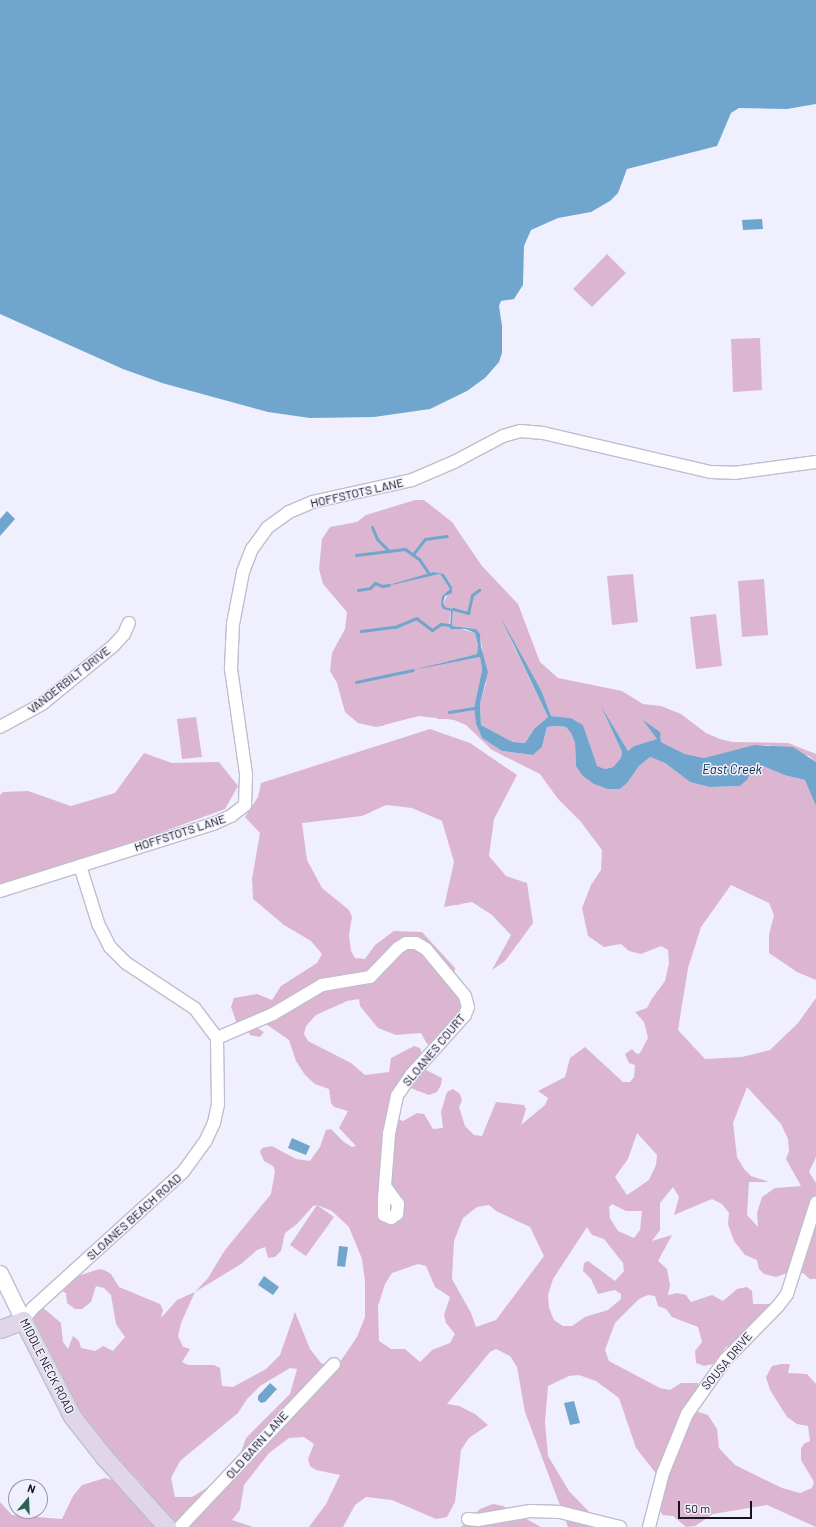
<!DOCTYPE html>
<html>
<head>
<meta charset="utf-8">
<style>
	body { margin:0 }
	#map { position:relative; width:816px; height:1527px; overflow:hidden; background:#f0effd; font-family:Barlow,sans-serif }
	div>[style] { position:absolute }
	.green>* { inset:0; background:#dcb6d0 }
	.water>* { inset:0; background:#70a6cd }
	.stream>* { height:3px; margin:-1.5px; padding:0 1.5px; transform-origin:1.5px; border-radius:1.5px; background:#70a6cd }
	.roads { filter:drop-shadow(1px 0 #bfbecc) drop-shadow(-1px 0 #bfbecc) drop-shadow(0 1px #bfbecc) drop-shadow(0 -1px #bfbecc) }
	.minor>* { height:12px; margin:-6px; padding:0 6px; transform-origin:6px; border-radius:6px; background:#fff }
	.tertiary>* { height:15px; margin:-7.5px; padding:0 7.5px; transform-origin:7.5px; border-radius:7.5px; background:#fff }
	.secondary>* { height:17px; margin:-8.5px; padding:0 8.5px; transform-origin:8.5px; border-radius:8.5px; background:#e1d6e8 }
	span { translate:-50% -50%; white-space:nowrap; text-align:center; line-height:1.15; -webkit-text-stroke:3px #f0effd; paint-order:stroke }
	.street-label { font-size:12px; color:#16161a }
	.water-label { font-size:13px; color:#002d47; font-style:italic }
	.north { position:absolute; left:8px; top:1479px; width:40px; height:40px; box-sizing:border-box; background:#f0effd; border:1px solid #9998a2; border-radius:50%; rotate:19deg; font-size:11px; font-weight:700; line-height:16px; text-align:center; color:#16161a }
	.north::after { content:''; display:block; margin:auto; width:14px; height:18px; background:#28644f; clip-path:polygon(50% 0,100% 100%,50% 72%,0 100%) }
	.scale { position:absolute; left:678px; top:1501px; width:74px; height:18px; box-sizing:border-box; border:2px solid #16161a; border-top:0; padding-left:5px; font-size:12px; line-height:14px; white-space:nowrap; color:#16161a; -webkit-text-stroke:3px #f0effd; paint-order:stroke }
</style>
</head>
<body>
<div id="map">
	<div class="green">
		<i style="clip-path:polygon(607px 254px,626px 273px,592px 307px,573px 289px)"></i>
		<i style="clip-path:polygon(760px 338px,762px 390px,733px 392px,731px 339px)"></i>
		<i style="clip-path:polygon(evenodd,415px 500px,424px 500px,452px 522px,482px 566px,518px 604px,540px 662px,558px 678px,622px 691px,643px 704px,661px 706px,681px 714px,706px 733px,720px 739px,732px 742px,788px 743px,816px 754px,816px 762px,809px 756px,768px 745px,755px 745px,704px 758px,685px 754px,661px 742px,661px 737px,652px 730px,658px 739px,634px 746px,628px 751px,603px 710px,622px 752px,621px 758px,613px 767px,605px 769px,596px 766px,583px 725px,571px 718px,551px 716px,542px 692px,509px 636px,548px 717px,534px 729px,525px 743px,513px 742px,481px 725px,480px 704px,486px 683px,481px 640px,476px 629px,452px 626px,453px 609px,444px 607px,443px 603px,452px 587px,444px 574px,433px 572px,399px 583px,440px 574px,450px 589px,442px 596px,443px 609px,451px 610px,449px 625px,475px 633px,478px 645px,477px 654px,433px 665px,480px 657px,482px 670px,474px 708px,476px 724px,482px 738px,502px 751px,533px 755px,542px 747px,547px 727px,557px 726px,566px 727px,571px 733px,575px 743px,576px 766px,628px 782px,639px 766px,650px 757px,665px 763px,690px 782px,709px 787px,740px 786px,748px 779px,751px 768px,763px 766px,784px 775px,805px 780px,810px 788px,816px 806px,816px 980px,797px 972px,769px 953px,769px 935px,774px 915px,769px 903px,731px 885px,701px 927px,688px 968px,678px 1030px,705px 1059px,742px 1057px,770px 1050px,798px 1023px,816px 998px,816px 1157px,809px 1172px,816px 1183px,816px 1225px,811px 1230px,816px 1228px,816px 1279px,810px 1279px,803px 1273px,790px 1272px,776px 1277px,764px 1274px,759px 1269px,757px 1260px,745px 1255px,734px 1241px,728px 1224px,729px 1213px,722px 1204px,712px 1199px,674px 1215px,679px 1197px,673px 1187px,660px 1203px,660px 1230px,652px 1241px,672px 1235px,658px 1261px,667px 1269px,670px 1285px,668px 1295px,677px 1293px,686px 1295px,691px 1302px,712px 1295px,723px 1301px,737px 1289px,747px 1287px,752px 1291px,753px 1304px,774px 1304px,776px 1314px,762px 1330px,726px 1347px,713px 1364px,704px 1366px,696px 1363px,695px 1351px,702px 1342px,698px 1327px,672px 1317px,666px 1309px,658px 1306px,655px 1296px,648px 1295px,639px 1299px,615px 1323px,605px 1350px,609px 1361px,660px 1388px,670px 1390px,681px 1383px,698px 1383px,700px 1390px,695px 1411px,708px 1415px,717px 1429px,719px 1448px,735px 1465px,782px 1488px,800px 1493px,812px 1488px,814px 1482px,801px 1460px,801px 1448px,805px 1443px,810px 1441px,808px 1426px,797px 1424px,787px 1417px,770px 1390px,766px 1377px,772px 1366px,781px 1364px,790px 1364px,788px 1373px,807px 1374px,816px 1384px,816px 1527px,767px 1505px,713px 1514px,695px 1526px,686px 1527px,673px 1516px,663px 1515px,658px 1509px,665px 1485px,636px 1448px,619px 1398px,596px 1381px,579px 1375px,569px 1376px,548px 1386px,545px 1422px,548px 1456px,569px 1491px,594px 1517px,611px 1527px,568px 1527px,525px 1412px,517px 1367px,510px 1356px,496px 1349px,490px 1352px,447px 1404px,459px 1406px,475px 1414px,488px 1425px,469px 1438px,461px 1450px,455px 1502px,447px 1517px,436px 1519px,392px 1500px,366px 1497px,355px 1505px,343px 1527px,309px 1527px,326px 1504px,340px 1475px,316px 1470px,310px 1466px,308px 1459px,314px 1444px,304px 1437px,289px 1438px,269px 1453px,244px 1485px,240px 1510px,232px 1520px,253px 1527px,169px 1527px,144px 1486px,112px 1452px,60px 1385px,32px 1321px,41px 1306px,61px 1323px,63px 1342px,68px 1349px,73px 1336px,79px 1341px,81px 1348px,95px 1351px,103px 1346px,113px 1351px,125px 1337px,116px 1324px,111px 1295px,104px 1288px,96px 1286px,91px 1302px,82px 1309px,75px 1309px,67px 1303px,66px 1293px,63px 1292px,64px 1287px,78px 1276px,99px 1269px,104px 1270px,111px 1274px,119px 1287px,160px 1304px,163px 1310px,161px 1318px,177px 1300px,195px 1292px,208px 1278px,225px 1250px,271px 1194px,275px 1171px,273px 1166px,264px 1161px,260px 1152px,262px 1148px,272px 1146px,296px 1159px,310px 1161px,320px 1147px,326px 1130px,331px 1129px,344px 1142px,352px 1147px,356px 1146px,339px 1128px,348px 1111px,334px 1107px,331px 1103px,329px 1089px,315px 1084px,305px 1075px,296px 1061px,289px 1040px,266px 1024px,254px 1026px,264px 1032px,260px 1037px,250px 1035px,248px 1030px,243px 1035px,237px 1035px,234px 1027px,236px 1021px,231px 1007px,234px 998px,257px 994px,272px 1000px,281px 986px,317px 963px,322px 954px,311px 941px,284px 925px,253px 899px,252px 879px,260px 833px,245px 817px,258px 797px,261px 783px,430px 729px,470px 743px,517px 775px,494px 819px,489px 856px,506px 876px,527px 883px,533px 923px,505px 961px,492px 970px,511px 935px,492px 915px,472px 902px,444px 907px,454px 862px,442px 821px,412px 808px,386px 805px,362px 816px,302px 823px,307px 860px,322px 888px,349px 910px,352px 917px,349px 935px,351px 951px,355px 958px,365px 959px,375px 945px,394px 931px,422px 932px,455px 968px,453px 987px,462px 1001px,463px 1009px,432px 1044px,427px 1044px,421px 1033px,396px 1035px,378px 1028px,360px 1006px,359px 999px,347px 1001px,316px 1015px,306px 1026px,304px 1034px,308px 1041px,351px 1063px,365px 1075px,389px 1072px,391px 1058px,414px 1046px,420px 1048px,426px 1070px,442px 1078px,441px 1085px,437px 1092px,429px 1095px,408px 1087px,398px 1087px,389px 1099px,389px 1109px,397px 1119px,403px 1121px,417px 1113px,424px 1114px,433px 1129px,443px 1128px,441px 1112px,447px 1092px,453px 1089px,460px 1094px,462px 1101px,459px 1107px,465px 1126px,474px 1135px,482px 1136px,496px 1102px,524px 1105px,526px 1109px,521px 1125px,545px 1105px,548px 1098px,538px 1091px,565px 1077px,570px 1058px,585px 1047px,623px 1082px,630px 1082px,634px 1077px,635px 1065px,629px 1063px,625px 1054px,632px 1049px,637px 1054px,640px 1053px,648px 1038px,644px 1022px,635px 1012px,647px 1008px,651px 1000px,665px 981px,669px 963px,668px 950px,661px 946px,641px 954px,629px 951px,621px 944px,604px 947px,588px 936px,582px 908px,591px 885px,601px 870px,602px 850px,581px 822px,558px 799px,540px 774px,492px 750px,466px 725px,454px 720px,419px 716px,376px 727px,358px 723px,345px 712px,337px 683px,330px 671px,332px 653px,345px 629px,347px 612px,323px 584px,319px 569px,322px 539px,330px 527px,357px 522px,366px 515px,415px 500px,747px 1087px,781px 1124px,788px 1139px,789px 1151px,786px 1159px,801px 1186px,775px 1188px,762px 1197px,757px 1213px,758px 1227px,747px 1215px,749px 1182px,769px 1182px,751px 1176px,744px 1169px,737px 1157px,733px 1123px,747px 1087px,415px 500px,637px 1133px,657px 1155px,656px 1165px,649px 1180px,627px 1195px,615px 1177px,628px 1159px,637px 1133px,415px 500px,612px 1204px,626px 1211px,642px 1211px,640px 1230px,634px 1238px,618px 1231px,610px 1218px,609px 1207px,612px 1204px,415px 500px,317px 1205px,290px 1245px,306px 1256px,334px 1217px,317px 1205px,332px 1211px,349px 1227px,362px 1259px,365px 1281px,365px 1317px,357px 1337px,336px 1368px,321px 1363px,310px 1349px,295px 1312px,280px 1355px,266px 1369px,233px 1387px,222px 1386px,220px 1368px,214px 1365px,188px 1365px,182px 1362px,190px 1349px,183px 1347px,178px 1336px,181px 1323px,195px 1292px,241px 1264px,257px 1250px,265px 1247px,268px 1258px,275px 1257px,281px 1251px,285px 1233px,297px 1224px,313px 1206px,317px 1205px,415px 500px,489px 1205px,496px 1211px,530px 1227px,544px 1256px,496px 1320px,476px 1327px,471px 1313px,452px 1279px,454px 1241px,463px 1218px,477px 1207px,489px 1205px,415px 500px,587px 1227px,592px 1235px,604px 1239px,623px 1263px,624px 1271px,615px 1281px,588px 1261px,584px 1263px,583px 1271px,591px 1279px,598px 1294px,615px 1290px,621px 1294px,621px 1299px,608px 1310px,585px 1317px,572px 1326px,563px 1326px,554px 1320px,549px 1308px,548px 1295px,553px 1279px,587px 1227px,415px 500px,418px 1264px,426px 1266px,435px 1287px,450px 1297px,444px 1315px,446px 1323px,455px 1334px,450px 1343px,432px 1350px,420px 1362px,405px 1349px,391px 1349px,379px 1341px,378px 1306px,385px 1284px,392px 1273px,418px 1264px,415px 500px,290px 1368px,297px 1369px,290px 1394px,246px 1438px,239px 1457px,210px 1486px,192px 1497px,175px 1497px,171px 1478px,180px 1461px,238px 1413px,247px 1399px,260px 1386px,290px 1368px)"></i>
		<i style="clip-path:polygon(633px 574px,638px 622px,612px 625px,607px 576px)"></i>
		<i style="clip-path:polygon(764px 579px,768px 635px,742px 637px,738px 581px)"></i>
		<i style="clip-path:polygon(716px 614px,722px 666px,696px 669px,690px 617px)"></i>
		<i style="clip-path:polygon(196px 717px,202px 757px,182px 759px,177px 719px)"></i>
		<i style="clip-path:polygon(144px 753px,172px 763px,219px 762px,238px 786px,225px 809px,132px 843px,0 885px,0 795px,3px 792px,28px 791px,71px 806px,115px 793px)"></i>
		<i style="clip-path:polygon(105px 1478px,118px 1482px,149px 1512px,155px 1527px,0 1527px,0 1502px,12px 1515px,62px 1519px,73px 1496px,82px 1485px)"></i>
		<i style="clip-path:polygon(493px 1504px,503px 1506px,541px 1527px,461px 1527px,480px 1509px)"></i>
	</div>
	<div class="water">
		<i style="clip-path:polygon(0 0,816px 0,816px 104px,787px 109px,739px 108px,731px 113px,717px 146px,627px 169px,618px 193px,610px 201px,591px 212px,558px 218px,531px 230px,524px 246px,523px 285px,514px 299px,501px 301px,499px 306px,502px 326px,502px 353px,499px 362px,485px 378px,467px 391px,430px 409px,374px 417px,310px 418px,268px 412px,162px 383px,123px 369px,0 314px)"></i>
		<i style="clip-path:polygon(762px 219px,763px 229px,743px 230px,742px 220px)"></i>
		<i style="clip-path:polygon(7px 511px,15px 519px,0 536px,0 519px)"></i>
		<i style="clip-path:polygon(433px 572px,444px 574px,452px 587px,452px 593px,445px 596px,443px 603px,445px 607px,453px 609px,452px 626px,476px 629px,480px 634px,481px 647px,488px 672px,480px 704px,481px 725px,513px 742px,525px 743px,534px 729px,548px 717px,501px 618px,542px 692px,551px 716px,571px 718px,583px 725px,597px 766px,605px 769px,613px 767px,621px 758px,622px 752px,601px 706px,628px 751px,634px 746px,657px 739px,643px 720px,660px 732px,661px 742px,685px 754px,704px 758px,754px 745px,793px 747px,816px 762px,816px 806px,805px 780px,784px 775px,763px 766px,751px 768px,748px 779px,740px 786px,709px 787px,690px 782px,665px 763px,650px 757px,639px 766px,628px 782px,620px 789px,608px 789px,594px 784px,583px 776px,576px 766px,575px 743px,571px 733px,566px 727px,557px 726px,547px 727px,542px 747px,533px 755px,502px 751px,482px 738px,476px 724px,474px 708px,482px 670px,480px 657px,413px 670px,477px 654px,478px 645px,475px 633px,466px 629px,450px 629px,451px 611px,443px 609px,441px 605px,442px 596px,450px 589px,440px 574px,396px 584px,389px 585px)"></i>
		<i style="clip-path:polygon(292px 1138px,310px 1146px,306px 1155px,288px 1148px)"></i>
		<i style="clip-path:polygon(339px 1246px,348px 1247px,345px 1267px,337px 1266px)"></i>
		<i style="clip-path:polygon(264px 1276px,279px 1287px,273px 1295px,258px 1285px)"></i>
		<i style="clip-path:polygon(270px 1383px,277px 1389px,265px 1402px,261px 1403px,258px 1400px,258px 1396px)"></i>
		<i style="clip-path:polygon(574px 1401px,580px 1423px,570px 1425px,564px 1403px)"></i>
	</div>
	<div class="stream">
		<i style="left:372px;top:527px;width:13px;rotate:67deg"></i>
		<i style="left:377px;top:539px;width:17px;rotate:45deg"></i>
		<i style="left:414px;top:553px;width:18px;rotate:-52deg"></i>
		<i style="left:425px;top:539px;width:22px;rotate:-8deg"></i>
		<i style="left:356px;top:555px;width:49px;rotate:-7deg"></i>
		<i style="left:405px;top:549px;width:17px;rotate:36deg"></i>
		<i style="left:419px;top:559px;width:18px;rotate:56deg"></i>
		<i style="left:358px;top:590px;width:12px;rotate:-9deg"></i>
		<i style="left:370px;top:588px;width:7px;rotate:-45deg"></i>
		<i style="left:375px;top:583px;width:8px;rotate:23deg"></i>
		<i style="left:382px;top:586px;width:7px;rotate:-8deg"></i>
		<i style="left:453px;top:609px;width:16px;rotate:15deg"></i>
		<i style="left:468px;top:613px;width:18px;rotate:-77deg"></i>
		<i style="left:472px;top:595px;width:9px;rotate:-36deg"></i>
		<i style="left:361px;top:631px;width:34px;rotate:-7deg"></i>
		<i style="left:395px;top:627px;width:23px;rotate:-23deg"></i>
		<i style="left:416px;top:618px;width:20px;rotate:37deg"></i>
		<i style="left:432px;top:630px;width:11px;rotate:-34deg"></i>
		<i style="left:441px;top:624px;width:8px;rotate:7deg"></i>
		<i style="left:356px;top:682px;width:58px;rotate:-11.9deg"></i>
		<i style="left:449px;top:712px;width:25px;rotate:-9deg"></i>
	</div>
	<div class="roads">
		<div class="minor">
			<i style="left:0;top:727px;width:48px;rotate:-28.7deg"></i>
			<i style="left:42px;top:704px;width:92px;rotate:-39.2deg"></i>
			<i style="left:113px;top:646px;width:16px;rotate:-47deg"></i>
			<i style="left:124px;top:634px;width:12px;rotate:-66deg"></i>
			<i style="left:0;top:891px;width:223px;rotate:-17.5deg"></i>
			<i style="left:213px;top:824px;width:20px;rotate:-24deg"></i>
			<i style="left:231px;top:816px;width:18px;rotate:-38deg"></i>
			<i style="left:245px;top:805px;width:31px;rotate:-88deg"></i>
			<i style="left:246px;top:774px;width:107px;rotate:-98.1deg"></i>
			<i style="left:231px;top:668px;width:44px;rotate:-87.4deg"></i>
			<i style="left:233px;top:624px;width:53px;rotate:-79.1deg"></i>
			<i style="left:243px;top:572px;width:25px;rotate:-69deg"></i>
			<i style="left:252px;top:549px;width:26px;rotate:-54deg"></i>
			<i style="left:267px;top:528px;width:27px;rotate:-36deg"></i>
			<i style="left:289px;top:512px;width:25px;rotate:-23deg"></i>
			<i style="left:312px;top:502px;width:102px;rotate:-12.4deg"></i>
			<i style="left:412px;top:480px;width:46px;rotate:-23.2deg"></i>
			<i style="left:454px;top:462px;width:55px;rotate:-28deg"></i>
			<i style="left:503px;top:436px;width:18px;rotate:-16deg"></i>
			<i style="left:520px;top:431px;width:23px;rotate:5deg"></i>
			<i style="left:543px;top:433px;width:172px;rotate:13.1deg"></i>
			<i style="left:711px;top:472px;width:23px;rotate:2deg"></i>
			<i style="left:734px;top:473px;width:83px;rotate:-7.6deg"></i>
			<i style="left:217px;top:1038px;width:61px;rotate:-23.2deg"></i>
			<i style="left:273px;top:1014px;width:57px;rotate:-30.6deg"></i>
			<i style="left:322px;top:985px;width:49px;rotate:-9.5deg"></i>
			<i style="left:370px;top:977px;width:40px;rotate:-46deg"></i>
			<i style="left:398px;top:948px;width:9px;rotate:-32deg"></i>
			<i style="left:406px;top:943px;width:10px"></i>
			<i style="left:416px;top:943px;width:12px;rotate:31deg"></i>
			<i style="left:426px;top:949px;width:61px;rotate:50.3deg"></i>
			<i style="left:465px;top:996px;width:11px;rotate:75deg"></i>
			<i style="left:468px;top:1007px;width:9px;rotate:111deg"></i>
			<i style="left:465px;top:1015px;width:81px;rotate:132deg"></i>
			<i style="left:411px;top:1075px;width:25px;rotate:124deg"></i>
			<i style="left:397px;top:1096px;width:39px;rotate:102deg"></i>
			<i style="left:389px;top:1134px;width:65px;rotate:94.4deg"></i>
			<i style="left:384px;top:1199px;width:16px;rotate:90deg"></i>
			<i style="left:384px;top:1215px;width:8px;rotate:23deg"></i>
			<i style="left:391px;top:1218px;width:7px;rotate:-34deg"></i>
			<i style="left:397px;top:1214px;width:10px;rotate:-84deg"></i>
			<i style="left:398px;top:1204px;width:22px;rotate:-126deg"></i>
			<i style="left:23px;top:1320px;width:16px;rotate:-50deg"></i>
			<i style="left:33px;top:1308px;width:202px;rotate:-42.2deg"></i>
			<i style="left:183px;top:1172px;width:39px;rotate:-54deg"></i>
			<i style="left:206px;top:1140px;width:19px;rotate:-65deg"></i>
			<i style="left:214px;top:1123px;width:19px;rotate:-78deg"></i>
			<i style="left:218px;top:1104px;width:66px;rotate:-90.9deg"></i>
			<i style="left:217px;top:1038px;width:38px;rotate:-127deg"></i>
			<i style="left:194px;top:1008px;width:82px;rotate:-146.5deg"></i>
			<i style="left:126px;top:963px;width:23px;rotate:-135deg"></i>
			<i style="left:110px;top:947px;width:27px;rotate:-117deg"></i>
			<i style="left:98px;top:923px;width:60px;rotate:-107.5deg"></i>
			<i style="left:468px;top:1519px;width:10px;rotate:6deg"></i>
			<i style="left:478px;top:1520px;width:53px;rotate:-9.8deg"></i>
			<i style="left:530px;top:1511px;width:30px;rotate:2deg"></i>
			<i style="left:560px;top:1512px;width:62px;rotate:14deg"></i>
			<i style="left:180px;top:1527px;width:224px;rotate:-46.6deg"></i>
			<i style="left:649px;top:1527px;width:56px;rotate:-75.5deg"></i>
			<i style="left:663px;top:1473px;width:64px;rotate:-67.9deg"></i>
			<i style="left:687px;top:1414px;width:66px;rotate:-54.9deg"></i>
			<i style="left:725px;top:1360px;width:76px;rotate:-45.5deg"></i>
			<i style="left:778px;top:1306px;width:15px;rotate:-53deg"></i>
			<i style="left:787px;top:1294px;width:96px;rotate:-72.3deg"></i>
		</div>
		<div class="tertiary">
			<i style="left:0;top:1273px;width:52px;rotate:63.9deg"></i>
		</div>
		<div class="secondary">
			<i style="left:0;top:1329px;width:25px;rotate:-21deg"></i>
			<i style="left:23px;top:1320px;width:108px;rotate:63deg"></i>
			<i style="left:72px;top:1416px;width:53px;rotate:51.8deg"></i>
			<i style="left:105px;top:1458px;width:93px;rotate:48.1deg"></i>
		</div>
	</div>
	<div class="street-label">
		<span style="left:357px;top:493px;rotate:-13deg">HOFFSTOTS LANE</span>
		<span style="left:69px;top:680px;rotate:-38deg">VANDERBILT DRIVE</span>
		<span style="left:180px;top:833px;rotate:-18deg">HOFFSTOTS LANE</span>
		<span style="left:434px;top:1050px;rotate:-50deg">SLOANES COURT</span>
		<span style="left:134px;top:1217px;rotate:-42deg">SLOANES BEACH ROAD</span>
		<span style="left:727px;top:1361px;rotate:-50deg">SOUSA DRIVE</span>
		<span style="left:47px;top:1366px;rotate:63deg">MIDDLE NECK ROAD</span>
		<span style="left:257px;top:1445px;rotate:-48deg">OLD BARN LANE</span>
	</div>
	<div class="water-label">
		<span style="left:732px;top:769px">East Creek</span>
	</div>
	<div class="north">N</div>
	<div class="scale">50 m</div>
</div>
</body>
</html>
